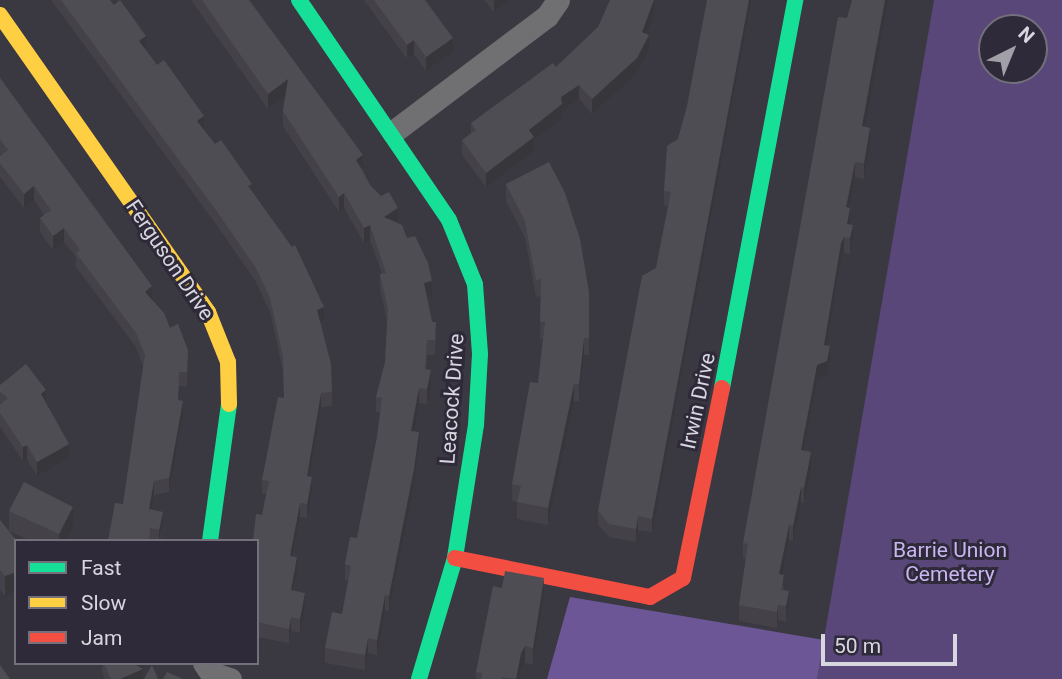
<!DOCTYPE html>
<html>
<head>
<meta charset="utf-8">
<style>
	body { margin:0 }
	#map { position:relative; width:1062px; height:679px; overflow:hidden; background:#3a3840; font-family:Roboto,sans-serif }
	div>[style] { position:absolute }
	.green>* { inset:0; background:#594779 }
	.forest>* { inset:0; background:#6d5696 }
	.street>* { height:23px; margin:-11.5px; padding:0 11.5px; transform-origin:11.5px; border-radius:11.5px; background:#706f72 }
	.fast>* { height:16px; margin:-8px; padding:0 8px; transform-origin:8px; border-radius:8px; background:#16e098 }
	.slow>* { height:16px; margin:-8px; padding:0 8px; transform-origin:8px; border-radius:8px; background:#ffcf43 }
	.jam>* { height:16px; margin:-8px; padding:0 8px; transform-origin:8px; border-radius:8px; background:#f24e42 }
	.wall>* { inset:0; background:#444248 }
	.shaded-wall>* { inset:0; background:#37363b }
	.building>* { inset:0; background:#4f4d54 }
	span { translate:-50% -50%; white-space:nowrap; text-align:center; line-height:1.15; -webkit-text-stroke:6px #2f2a39; paint-order:stroke }
	.street-label { font-size:21px; color:#d8d6df }
	.park-label { font-size:21px; color:#c9b5f2 }
	.legend { position:absolute; left:14px; top:539px; width:245px; height:126px; box-sizing:border-box; background:#2f2a39; border:2px solid #736f7b; margin:0; padding:9px 12px; list-style:none; font-size:21px; color:#d8d6df }
	.legend li { display:flex; align-items:center; gap:14px; height:35px }
	.legend b { width:35px; border:2px solid #736f7b }
	.north { position:absolute; left:978px; top:14px; width:70px; height:70px; box-sizing:border-box; background:#2f2a39; border:2px solid #736f7b; border-radius:50%; rotate:43deg; font-size:19px; font-weight:700; line-height:28px; text-align:center; color:#d8d6df }
	.north::after { content:''; display:block; margin:auto; width:24px; height:32px; background:#a19fa7; clip-path:polygon(50% 0,100% 100%,50% 72%,0 100%) }
	.scale { position:absolute; left:821px; top:634px; width:136px; height:32px; box-sizing:border-box; border:4px solid #d8d6df; border-top:0; padding-left:9px; font-size:21px; line-height:24px; white-space:nowrap; color:#d8d6df; -webkit-text-stroke:5px #2f2a39; paint-order:stroke }
</style>
</head>
<body>
<div id="map">
	<div class="green">
		<i style="clip-path:polygon(evenodd,934px 0,1062px 0,1062px 679px,817px 679px,934px 0,992px 28px,1034px 28px,1034px 70px,992px 70px,992px 28px)"></i>
	</div>
	<div class="forest">
		<i style="clip-path:polygon(570px 597px,824px 640px,817px 679px,547px 679px)"></i>
	</div>
	<div class="street">
		<i style="left:393px;top:132px;width:193px;rotate:-37deg"></i>
		<i style="left:547px;top:16px;width:19px;rotate:-55deg"></i>
		<i style="left:204px;top:663px;width:12px;rotate:55deg"></i>
		<i style="left:211px;top:673px;width:20px;rotate:18deg"></i>
	</div>
	<div class="fast">
		<i style="left:299px;top:0;width:266px;rotate:55.7deg"></i>
		<i style="left:449px;top:220px;width:69px;rotate:67.9deg"></i>
		<i style="left:475px;top:284px;width:70px;rotate:85.9deg"></i>
		<i style="left:480px;top:354px;width:71px;rotate:93.2deg"></i>
		<i style="left:476px;top:425px;width:135px;rotate:99deg"></i>
		<i style="left:455px;top:558px;width:126px;rotate:106.6deg"></i>
		<i style="left:722px;top:388px;width:395px;rotate:-79.3deg"></i>
		<i style="left:210px;top:541px;width:138px;rotate:-82.1deg"></i>
	</div>
	<div class="slow">
		<i style="left:0;top:15px;width:363px;rotate:55deg"></i>
		<i style="left:208px;top:312px;width:54px;rotate:68.2deg"></i>
		<i style="left:228px;top:362px;width:42px;rotate:88.6deg"></i>
	</div>
	<div class="jam">
		<i style="left:455px;top:558px;width:199px;rotate:11.3deg"></i>
		<i style="left:650px;top:597px;width:38px;rotate:-30deg"></i>
		<i style="left:683px;top:578px;width:194px;rotate:-78.4deg"></i>
	</div>
	<div class="wall">
		<i style="clip-path:polygon(51px 0,110px 0,204px 130px,252px 191px,324px 321px,321px 323px,332px 392px,332px 406px,321px 407px,309px 476px,312px 491px,307px 518px,300px 517px,293px 557px,297px 572px,294px 591px,305px 607px,300px 633px,291px 631px,289px 643px,257px 637px,257px 541px,266px 494px,262px 494px,262px 480px,284px 398px,283px 371px,270px 312px,256px 282px,218px 227px)"></i>
		<i style="clip-path:polygon(191px 0,249px 0,363px 170px,370px 185px,398px 223px,407px 238px,432px 296px,427px 298px,436px 337px,435px 355px,427px 355px,426px 369px,431px 385px,427px 404px,419px 403px,413px 431px,419px 447px,414px 484px,389px 611px,385px 610px,377px 655px,368px 653px,365px 670px,325px 663px,325px 648px,342px 614px,348px 580px,345px 580px,345px 564px,357px 538px,377px 437px,380px 412px,376px 412px,376px 397px,385px 362px,387px 321px,380px 289px,380px 274px,382px 274px,370px 240px,364px 243px,344px 208px,339px 212px,283px 126px,283px 111px,285px 97px,268px 109px)"></i>
		<i style="clip-path:polygon(364px 0,425px 0,453px 52px,426px 71px,414px 54px,407px 59px)"></i>
		<i style="clip-path:polygon(484px 0,510px 0,494px 12px)"></i>
		<i style="clip-path:polygon(653px 18px,647px 34px,649px 49px,637px 73px,592px 114px,579px 99px,562px 111px,562px 119px,534px 140px,534px 151px,486px 187px,462px 155px,462px 140px,471px 133px,471px 123px,556px 67px,598px 27px)"></i>
		<i style="clip-path:polygon(847px 18px,865px 127px,870px 144px,864px 179px,855px 177px,849px 207px,850px 224px,853px 240px,850px 254px,844px 253px,841px 258px,826px 346px,830px 362px,827px 376px,817px 380px,804px 451px,811px 468px,804px 503px,801px 503px,793px 541px,789px 540px,782px 574px,784px 590px,789px 607px,786px 622px,778px 620px,777px 628px,739px 621px,739px 605px,746px 559px,743px 558px,743px 543px)"></i>
		<i style="clip-path:polygon(0 78px,170px 328px,188px 350px,187px 386px,179px 386px,178px 400px,183px 415px,169px 492px,154px 495px,152px 510px,163px 526px,160px 541px,108px 541px,123px 504px,143px 366px,136px 347px,76px 267px,76px 257px,64px 242px,53px 250px,40px 232px,40px 218px,44px 215px,34px 200px,24px 208px,0 177px,0 156px,1px 155px,0 153px)"></i>
		<i style="clip-path:polygon(678px 139px,652px 532px,638px 530px,636px 542px,609px 537px,598px 525px,598px 511px,656px 268px,668px 206px,664px 205px,664px 191px)"></i>
		<i style="clip-path:polygon(506px 184px,589px 292px,589px 355px,584px 355px,579px 401px,574px 401px,548px 525px,517px 519px,517px 502px,512px 501px,512px 484px,538px 383px,543px 339px,540px 339px,541px 296px,536px 297px,525px 238px,506px 201px)"></i>
		<i style="clip-path:polygon(0 385px,46px 403px,69px 457px,37px 476px,27px 459px,23px 461px,0 427px)"></i>
		<i style="clip-path:polygon(9px 511px,73px 527px,66px 541px,31px 541px,9px 531px)"></i>
		<i style="clip-path:polygon(0 520px,16px 541px,16px 591px,5px 596px,0 590px)"></i>
		<i style="clip-path:polygon(544px 596px,533px 665px,525px 663px,521px 670px,519px 679px,476px 679px,476px 672px)"></i>
		<i style="clip-path:polygon(102px 663px,145px 663px,145px 667px,142px 668px,143px 679px,105px 679px,102px 672px)"></i>
	</div>
	<div class="shaded-wall">
		<i style="clip-path:polygon(494px 0,510px 0,494px 12px)"></i>
		<i style="clip-path:polygon(654px 0,655px 0,653px 18px,642px 46px,642px 32px)"></i>
		<i style="clip-path:polygon(749px 0,751px 0,652px 532px,652px 519px)"></i>
		<i style="clip-path:polygon(885px 0,888px 0,862px 142px,862px 126px)"></i>
		<i style="clip-path:polygon(649px 35px,649px 49px,637px 73px,592px 114px,592px 99px)"></i>
		<i style="clip-path:polygon(146px 36px,146px 50px,139px 41px)"></i>
		<i style="clip-path:polygon(453px 38px,453px 52px,426px 71px,426px 57px)"></i>
		<i style="clip-path:polygon(414px 40px,414px 54px,407px 59px,407px 45px)"></i>
		<i style="clip-path:polygon(288px 79px,288px 95px,268px 109px,268px 94px)"></i>
		<i style="clip-path:polygon(579px 85px,579px 99px,562px 111px,562px 119px,534px 140px,534px 151px,486px 187px,486px 173px,561px 97px)"></i>
		<i style="clip-path:polygon(204px 116px,204px 130px,197px 121px)"></i>
		<i style="clip-path:polygon(870px 128px,870px 144px,864px 179px,864px 163px)"></i>
		<i style="clip-path:polygon(363px 155px,363px 170px,356px 160px)"></i>
		<i style="clip-path:polygon(855px 162px,855px 177px,846px 223px,846px 207px)"></i>
		<i style="clip-path:polygon(34px 186px,34px 200px,24px 208px,24px 194px)"></i>
		<i style="clip-path:polygon(344px 193px,344px 208px,339px 212px,339px 197px)"></i>
		<i style="clip-path:polygon(398px 208px,398px 223px,384px 217px)"></i>
		<i style="clip-path:polygon(850px 208px,850px 223px,847px 239px,847px 224px)"></i>
		<i style="clip-path:polygon(370px 225px,370px 240px,364px 243px,364px 228px)"></i>
		<i style="clip-path:polygon(853px 225px,853px 240px,850px 254px,850px 238px)"></i>
		<i style="clip-path:polygon(64px 228px,64px 242px,53px 250px,53px 236px)"></i>
		<i style="clip-path:polygon(844px 237px,844px 253px,841px 258px,824px 361px,824px 345px,841px 243px)"></i>
		<i style="clip-path:polygon(432px 281px,432px 296px,424px 298px,424px 283px)"></i>
		<i style="clip-path:polygon(152px 286px,152px 300px,145px 292px)"></i>
		<i style="clip-path:polygon(324px 307px,324px 321px,317px 324px,317px 310px)"></i>
		<i style="clip-path:polygon(584px 338px,584px 355px,579px 401px,579px 384px)"></i>
		<i style="clip-path:polygon(830px 346px,830px 362px,827px 376px,817px 380px,801px 466px,801px 450px,817px 365px)"></i>
		<i style="clip-path:polygon(431px 370px,431px 385px,427px 404px,427px 389px)"></i>
		<i style="clip-path:polygon(574px 384px,574px 401px,548px 525px,548px 508px)"></i>
		<i style="clip-path:polygon(419px 388px,419px 403px,411px 446px,411px 431px)"></i>
		<i style="clip-path:polygon(46px 390px,46px 403px,41px 394px)"></i>
		<i style="clip-path:polygon(321px 393px,321px 407px,307px 490px,307px 476px)"></i>
		<i style="clip-path:polygon(183px 401px,183px 415px,169px 492px,169px 478px)"></i>
		<i style="clip-path:polygon(419px 432px,419px 447px,414px 484px,389px 611px,389px 596px)"></i>
		<i style="clip-path:polygon(69px 444px,69px 457px,37px 476px,37px 462px)"></i>
		<i style="clip-path:polygon(27px 445px,27px 459px,23px 461px,23px 447px)"></i>
		<i style="clip-path:polygon(811px 452px,811px 468px,804px 503px,804px 488px)"></i>
		<i style="clip-path:polygon(312px 477px,312px 491px,307px 518px,307px 504px)"></i>
		<i style="clip-path:polygon(154px 481px,154px 495px,149px 523px,149px 509px)"></i>
		<i style="clip-path:polygon(801px 487px,801px 503px,793px 541px,793px 526px)"></i>
		<i style="clip-path:polygon(300px 503px,300px 517px,290px 570px,290px 556px)"></i>
		<i style="clip-path:polygon(73px 507px,73px 527px,66px 541px,59px 541px,59px 534px)"></i>
		<i style="clip-path:polygon(163px 512px,163px 526px,159px 541px,159px 530px)"></i>
		<i style="clip-path:polygon(638px 516px,638px 530px,636px 542px,636px 529px)"></i>
		<i style="clip-path:polygon(789px 525px,789px 540px,779px 590px,779px 574px)"></i>
		<i style="clip-path:polygon(297px 557px,297px 572px,291px 604px,291px 590px)"></i>
		<i style="clip-path:polygon(16px 572px,16px 591px,5px 596px,5px 576px)"></i>
		<i style="clip-path:polygon(544px 578px,544px 596px,533px 665px,533px 648px)"></i>
		<i style="clip-path:polygon(789px 591px,789px 607px,786px 622px,786px 606px)"></i>
		<i style="clip-path:polygon(305px 593px,305px 607px,300px 633px,300px 619px)"></i>
		<i style="clip-path:polygon(385px 595px,385px 610px,377px 655px,377px 640px)"></i>
		<i style="clip-path:polygon(778px 605px,778px 620px,777px 628px,777px 612px)"></i>
		<i style="clip-path:polygon(291px 617px,291px 631px,289px 643px,289px 629px)"></i>
		<i style="clip-path:polygon(368px 638px,368px 653px,365px 670px,365px 655px)"></i>
		<i style="clip-path:polygon(525px 646px,525px 663px,521px 670px,519px 679px,516px 679px,521px 653px)"></i>
		<i style="clip-path:polygon(128px 663px,145px 663px,145px 667px,128px 674px)"></i>
		<i style="clip-path:polygon(143px 669px,143px 679px,120px 679px)"></i>
	</div>
	<div class="building">
		<i style="clip-path:polygon(61px 0,110px 0,114px 5px,120px 0,146px 36px,139px 41px,157px 65px,164px 60px,204px 116px,197px 121px,215px 144px,221px 140px,252px 184px,248px 186px,292px 247px,295px 245px,324px 307px,317px 310px,331px 364px,332px 392px,321px 393px,307px 476px,312px 477px,307px 504px,300px 503px,290px 556px,297px 557px,291px 590px,305px 593px,300px 619px,291px 617px,289px 629px,257px 622px,257px 541px,253px 541px,256px 514px,262px 515px,269px 481px,262px 480px,278px 397px,284px 398px,283px 357px,270px 298px,256px 268px,218px 213px)"></i>
		<i style="clip-path:polygon(202px 0,249px 0,363px 155px,356px 160px,370px 185px,381px 196px,389px 192px,398px 208px,384px 217px,402px 225px,407px 238px,415px 236px,428px 263px,432px 281px,424px 283px,432px 322px,436px 322px,435px 340px,427px 340px,425px 369px,431px 370px,427px 389px,419px 388px,411px 431px,419px 432px,414px 469px,389px 596px,385px 595px,377px 640px,368px 638px,365px 655px,325px 648px,332px 612px,342px 614px,351px 566px,345px 564px,350px 537px,357px 538px,377px 437px,382px 398px,376px 397px,385px 362px,388px 309px,380px 274px,386px 273px,370px 225px,364px 228px,344px 193px,339px 197px,283px 111px,288px 79px,268px 94px)"></i>
		<i style="clip-path:polygon(374px 0,425px 0,453px 38px,426px 57px,414px 40px,407px 45px)"></i>
		<i style="clip-path:polygon(610px 0,654px 0,642px 32px,649px 35px,637px 58px,592px 99px,579px 85px,561px 97px,562px 104px,529px 130px,534px 137px,486px 173px,462px 140px,476px 130px,471px 123px,553px 63px,556px 67px,598px 27px)"></i>
		<i style="clip-path:polygon(707px 0,749px 0,652px 519px,638px 516px,636px 529px,609px 524px,598px 511px,642px 276px,656px 268px,671px 192px,664px 191px,667px 146px,678px 139px,687px 106px)"></i>
		<i style="clip-path:polygon(852px 0,885px 0,862px 126px,870px 128px,864px 163px,855px 162px,846px 207px,850px 208px,847px 224px,853px 225px,850px 238px,844px 237px,841px 243px,824px 345px,830px 346px,827px 361px,817px 365px,801px 450px,811px 452px,804px 488px,801px 487px,793px 526px,789px 525px,779px 574px,784px 575px,781px 590px,789px 591px,786px 606px,778px 605px,777px 612px,739px 605px,748px 544px,743px 543px,838px 17px,847px 18px)"></i>
		<i style="clip-path:polygon(0 78px,152px 286px,145px 292px,164px 313px,170px 328px,178px 324px,188px 350px,187px 372px,179px 372px,178px 400px,183px 401px,169px 478px,154px 481px,149px 509px,163px 512px,159px 530px,150px 528px,149px 541px,108px 541px,115px 503px,123px 504px,145px 355px,136px 333px,76px 253px,80px 250px,64px 228px,53px 236px,40px 218px,51px 210px,34px 186px,24px 194px,0 163px,0 156px,8px 150px,0 139px)"></i>
		<i style="clip-path:polygon(549px 162px,565px 193px,580px 239px,589px 292px,589px 338px,584px 338px,579px 384px,574px 384px,548px 508px,517px 502px,521px 486px,512px 484px,530px 382px,538px 383px,545px 322px,540px 322px,541px 279px,536px 280px,525px 221px,506px 184px)"></i>
		<i style="clip-path:polygon(26px 364px,46px 390px,41px 394px,69px 444px,37px 462px,27px 445px,23px 447px,0 413px,0 405px,8px 398px,0 392px,0 385px)"></i>
		<i style="clip-path:polygon(24px 482px,73px 507px,59px 534px,9px 511px)"></i>
		<i style="clip-path:polygon(0 520px,17px 541px,16px 572px,5px 576px,0 570px)"></i>
		<i style="clip-path:polygon(505px 571px,544px 578px,533px 648px,525px 646px,521px 653px,516px 679px,502px 677px,502px 679px,481px 679px,482px 673px,476px 672px,493px 586px,502px 588px)"></i>
		<i style="clip-path:polygon(104px 663px,133px 663px,143px 669px,120px 679px,111px 679px)"></i>
		<i style="clip-path:polygon(0 665px,10px 679px,0 679px)"></i>
		<i style="clip-path:polygon(152px 665px,158px 679px,144px 679px)"></i>
		<i style="clip-path:polygon(167px 672px,183px 679px,163px 679px)"></i>
	</div>
	<div class="street-label">
		<span style="left:170px;top:260px;rotate:56deg">Ferguson Drive</span>
		<span style="left:452px;top:399px;rotate:-86deg">Leacock Drive</span>
		<span style="left:698px;top:401px;rotate:-78deg">Irwin Drive</span>
	</div>
	<div class="park-label">
		<span style="left:950px;top:562px">Barrie Union<br>Cemetery</span>
	</div>
	<ul class="legend">
	<li><b style="height:9px;background:#16e098"></b>Fast</li>
	<li><b style="height:9px;background:#ffcf43"></b>Slow</li>
	<li><b style="height:9px;background:#f24e42"></b>Jam</li>
	</ul>
	<div class="north">N</div>
	<div class="scale">50 m</div>
</div>
</body>
</html>
